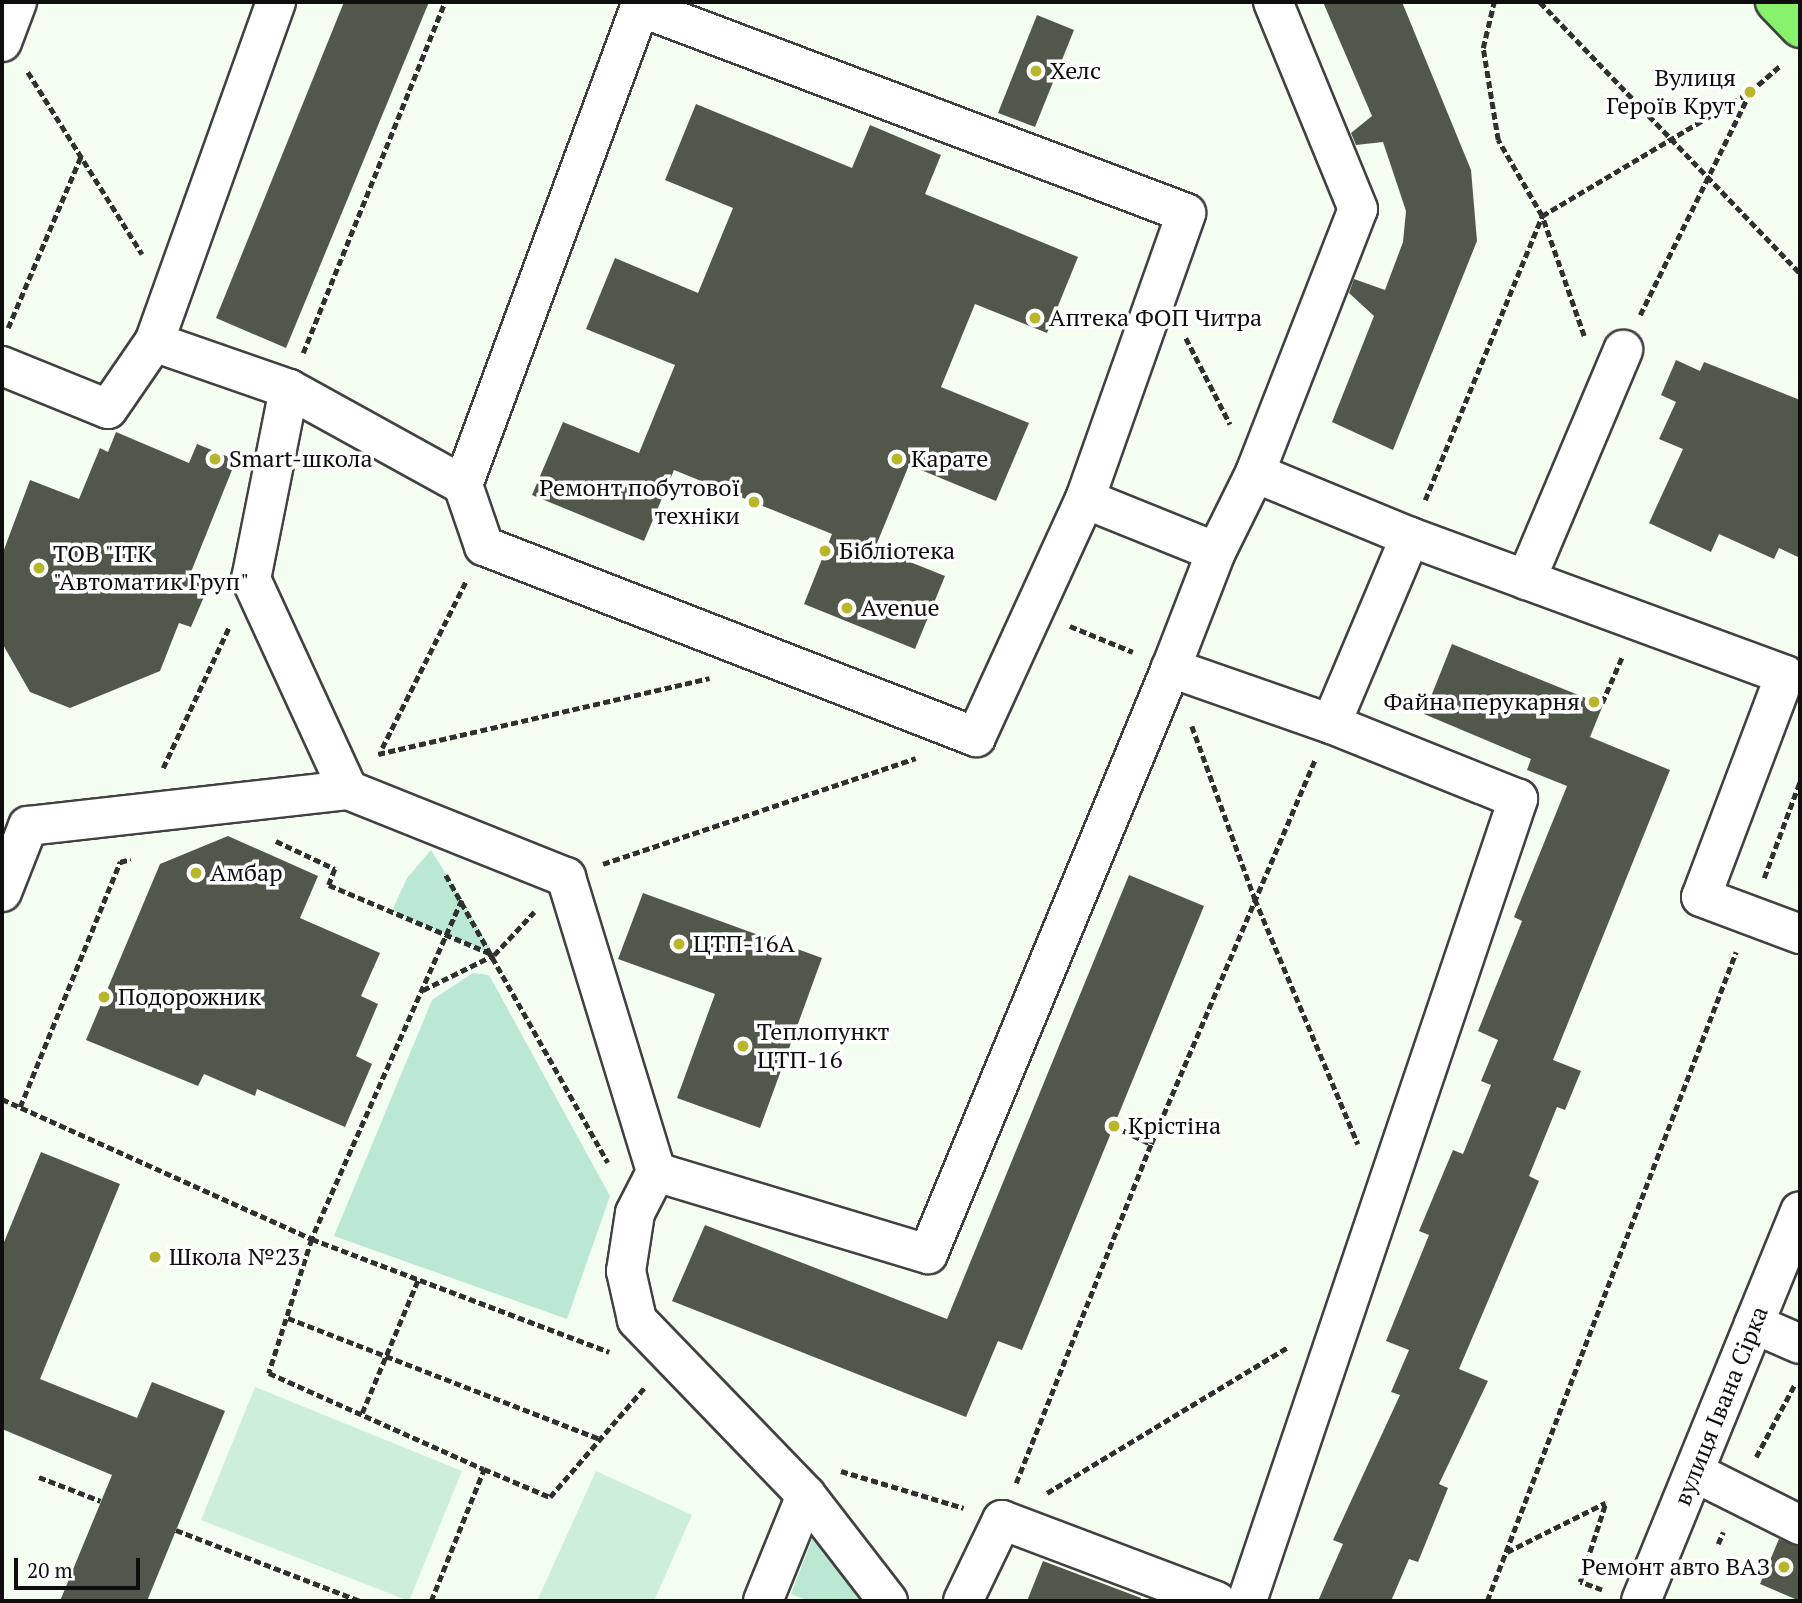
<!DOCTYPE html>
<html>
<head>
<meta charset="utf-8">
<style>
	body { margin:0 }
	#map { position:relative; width:1802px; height:1603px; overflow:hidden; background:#f3fef0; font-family:"PT Serif",serif }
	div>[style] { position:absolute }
	.green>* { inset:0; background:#bbe8d2 }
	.pitch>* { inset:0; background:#cdefd9 }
	.building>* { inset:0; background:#52574b }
	.path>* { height:4.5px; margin-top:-2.25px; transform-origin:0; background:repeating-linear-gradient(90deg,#303030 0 7px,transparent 0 10.5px) }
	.roads { filter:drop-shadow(2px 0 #414141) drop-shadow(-2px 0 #414141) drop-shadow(0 2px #414141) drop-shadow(0 -2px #414141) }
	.minor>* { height:38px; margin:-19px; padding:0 19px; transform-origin:19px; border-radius:19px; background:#fff }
	.major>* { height:38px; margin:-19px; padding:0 19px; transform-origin:19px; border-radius:19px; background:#89f26c }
	.dots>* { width:19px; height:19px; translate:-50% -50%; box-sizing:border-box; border:4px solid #fff; border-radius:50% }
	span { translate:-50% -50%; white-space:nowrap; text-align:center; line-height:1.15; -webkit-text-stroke:7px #fff; paint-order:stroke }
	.poi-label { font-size:24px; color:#0e0e0e }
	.left { translate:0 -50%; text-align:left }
	.right { translate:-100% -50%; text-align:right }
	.street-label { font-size:24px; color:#0e0e0e }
	.frame { position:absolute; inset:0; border:4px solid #0e0e0e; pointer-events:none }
	.scale { position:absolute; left:14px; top:1558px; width:126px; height:32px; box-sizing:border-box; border:4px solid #0e0e0e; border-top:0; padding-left:9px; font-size:21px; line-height:24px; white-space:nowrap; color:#0e0e0e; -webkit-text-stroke:5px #fff; paint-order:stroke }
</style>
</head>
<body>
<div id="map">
	<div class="green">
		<i style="clip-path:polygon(431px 850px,462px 900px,494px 955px,392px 911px,407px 878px)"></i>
		<i style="clip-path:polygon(473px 973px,489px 975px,610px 1196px,567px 1319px,334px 1236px,432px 1000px)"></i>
		<i style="clip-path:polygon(817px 1527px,878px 1601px,809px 1601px,791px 1594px)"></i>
	</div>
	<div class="pitch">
		<i style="clip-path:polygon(255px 1387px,462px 1471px,409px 1601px,201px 1520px)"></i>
		<i style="clip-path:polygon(596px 1471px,692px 1515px,654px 1601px,537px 1601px)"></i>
	</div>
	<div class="building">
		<i style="clip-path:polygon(344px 2px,429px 2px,286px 348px,216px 318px)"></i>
		<i style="clip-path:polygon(1323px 2px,1402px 2px,1471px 170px,1477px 241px,1393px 450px,1332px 422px,1374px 316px,1349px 293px,1354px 279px,1385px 290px,1403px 242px,1406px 211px,1383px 142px,1356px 145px,1351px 133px,1372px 116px)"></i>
		<i style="clip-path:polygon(1037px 15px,1074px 30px,1035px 127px,998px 113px)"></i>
		<i style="clip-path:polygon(696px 104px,852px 168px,870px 125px,941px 155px,925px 194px,1078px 257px,1047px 333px,975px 304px,941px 387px,1029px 423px,996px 501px,909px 465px,875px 548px,945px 576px,915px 649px,804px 604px,832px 534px,674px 470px,644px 541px,532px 495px,563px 422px,639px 453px,675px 365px,586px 329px,615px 258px,698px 293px,733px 208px,665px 180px)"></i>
		<i style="clip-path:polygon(1676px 360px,1700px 371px,1704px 362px,1800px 400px,1800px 558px,1779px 548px,1774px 559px,1719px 534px,1711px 552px,1649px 523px,1683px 449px,1659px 439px,1676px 402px,1661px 395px)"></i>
		<i style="clip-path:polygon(116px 432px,189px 463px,197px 444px,236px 460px,189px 577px,209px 585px,191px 627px,179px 623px,160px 671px,70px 708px,30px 692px,2px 643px,2px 555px,30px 480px,79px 499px,100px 448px,108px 452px)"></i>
		<i style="clip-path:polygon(1452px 644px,1603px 705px,1590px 737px,1670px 770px,1553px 1060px,1581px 1071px,1565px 1110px,1557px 1107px,1529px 1176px,1539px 1181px,1459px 1369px,1488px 1381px,1439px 1484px,1448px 1488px,1418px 1562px,1409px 1559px,1391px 1601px,1318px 1601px,1343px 1544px,1333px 1540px,1400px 1395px,1391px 1392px,1409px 1350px,1386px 1341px,1429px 1235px,1419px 1231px,1453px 1150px,1463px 1154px,1491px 1085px,1481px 1081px,1498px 1040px,1478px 1031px,1522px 921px,1514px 917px,1567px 786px,1527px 770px,1531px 759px,1424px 714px)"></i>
		<i style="clip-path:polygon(228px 836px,318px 876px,300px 918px,380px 953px,361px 996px,378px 1004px,356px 1056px,372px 1064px,345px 1127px,257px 1089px,255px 1096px,204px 1074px,198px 1086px,86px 1040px,160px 864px)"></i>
		<i style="clip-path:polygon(1129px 875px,1204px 906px,1022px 1350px,998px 1341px,966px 1417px,672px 1301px,705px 1225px,947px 1319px)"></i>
		<i style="clip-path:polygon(643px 893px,822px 958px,760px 1128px,677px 1098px,715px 994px,618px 959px)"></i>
		<i style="clip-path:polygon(41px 1152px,120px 1184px,40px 1379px,137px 1418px,152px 1382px,225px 1411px,147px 1601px,60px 1601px,112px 1475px,2px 1429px,2px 1247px)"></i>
		<i style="clip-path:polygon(1779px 1539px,1800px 1547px,1800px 1601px,1760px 1584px)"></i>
		<i style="clip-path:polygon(1043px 1561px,1141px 1598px,1141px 1601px,1027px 1601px)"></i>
	</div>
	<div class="path">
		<i style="left:1540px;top:2px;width:376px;rotate:46.2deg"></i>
		<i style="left:28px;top:72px;width:215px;rotate:57.9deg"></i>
		<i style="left:1640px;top:315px;width:246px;rotate:-63.7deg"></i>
		<i style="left:8px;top:328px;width:187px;rotate:-67deg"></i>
		<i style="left:1584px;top:336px;width:127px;rotate:-109.3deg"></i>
		<i style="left:1542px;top:216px;width:242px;rotate:-30.8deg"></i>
		<i style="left:1750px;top:92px;width:41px;rotate:-41.1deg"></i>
		<i style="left:1186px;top:338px;width:97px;rotate:62.9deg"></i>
		<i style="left:303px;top:353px;width:379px;rotate:-68deg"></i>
		<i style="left:1425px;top:500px;width:307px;rotate:-67.6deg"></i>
		<i style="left:1542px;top:216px;width:88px;rotate:-120.1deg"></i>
		<i style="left:1498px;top:140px;width:93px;rotate:-99.3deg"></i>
		<i style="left:1483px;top:48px;width:47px;rotate:-76.6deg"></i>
		<i style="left:1070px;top:626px;width:68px;rotate:22.4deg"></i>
		<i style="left:1594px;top:702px;width:8px;rotate:7deg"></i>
		<i style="left:1602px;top:703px;width:50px;rotate:-66.5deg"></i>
		<i style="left:1192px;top:726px;width:184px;rotate:70deg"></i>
		<i style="left:1255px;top:899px;width:266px;rotate:67.2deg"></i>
		<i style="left:382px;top:748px;width:187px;rotate:-63.3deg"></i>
		<i style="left:378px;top:754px;width:340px;rotate:-12.9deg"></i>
		<i style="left:163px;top:768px;width:156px;rotate:-64.9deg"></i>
		<i style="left:276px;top:841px;width:65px;rotate:25.4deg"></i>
		<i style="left:335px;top:869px;width:17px;rotate:111deg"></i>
		<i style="left:329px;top:885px;width:179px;rotate:23deg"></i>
		<i style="left:603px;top:864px;width:330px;rotate:-18.7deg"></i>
		<i style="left:446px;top:875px;width:330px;rotate:60.6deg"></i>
		<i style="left:1764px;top:878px;width:103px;rotate:-69.6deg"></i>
		<i style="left:462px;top:900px;width:371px;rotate:113.9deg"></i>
		<i style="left:312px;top:1239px;width:141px;rotate:107.8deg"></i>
		<i style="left:269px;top:1373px;width:235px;rotate:24.1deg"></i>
		<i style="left:423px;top:990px;width:79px;rotate:-26.2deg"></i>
		<i style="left:494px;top:955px;width:59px;rotate:-47.1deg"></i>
		<i style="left:2px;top:1099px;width:340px;rotate:24.3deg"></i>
		<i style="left:312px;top:1239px;width:318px;rotate:20.8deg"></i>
		<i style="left:20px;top:1107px;width:265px;rotate:-67.8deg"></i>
		<i style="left:120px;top:862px;width:11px;rotate:-15deg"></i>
		<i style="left:1114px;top:1126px;width:41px;rotate:25.9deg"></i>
		<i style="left:288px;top:1318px;width:335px;rotate:21.2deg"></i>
		<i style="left:362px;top:1413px;width:144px;rotate:-67.2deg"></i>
		<i style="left:1756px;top:1457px;width:83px;rotate:-61.9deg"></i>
		<i style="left:841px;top:1471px;width:128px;rotate:16.7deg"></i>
		<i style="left:39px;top:1477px;width:66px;rotate:21.2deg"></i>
		<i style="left:1016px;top:1483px;width:365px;rotate:-68.3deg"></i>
		<i style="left:1151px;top:1144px;width:418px;rotate:-66.9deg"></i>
		<i style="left:1047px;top:1493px;width:282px;rotate:-31.2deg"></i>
		<i style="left:176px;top:1530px;width:197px;rotate:21.1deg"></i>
		<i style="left:1718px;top:1544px;width:13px;rotate:-67deg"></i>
		<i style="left:1507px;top:1552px;width:110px;rotate:-26.6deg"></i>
		<i style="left:1602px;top:1590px;width:23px;rotate:-160deg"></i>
		<i style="left:1580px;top:1582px;width:84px;rotate:-72deg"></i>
		<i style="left:431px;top:1601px;width:142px;rotate:-68.1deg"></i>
		<i style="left:484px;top:1469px;width:72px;rotate:23deg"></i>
		<i style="left:550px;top:1497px;width:145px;rotate:-49.2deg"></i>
		<i style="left:1487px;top:1601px;width:695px;rotate:-69.01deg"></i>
	</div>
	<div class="roads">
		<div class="minor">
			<i style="left:276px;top:2px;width:361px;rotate:109.7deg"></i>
			<i style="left:154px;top:342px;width:143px;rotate:19.2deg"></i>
			<i style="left:289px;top:389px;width:199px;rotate:28.9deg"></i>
			<i style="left:463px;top:485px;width:65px;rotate:71deg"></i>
			<i style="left:484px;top:546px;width:528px;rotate:21.22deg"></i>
			<i style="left:976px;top:737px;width:262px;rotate:-65.4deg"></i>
			<i style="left:1085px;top:499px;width:303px;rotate:-70.5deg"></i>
			<i style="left:1186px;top:213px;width:584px;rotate:-159.33deg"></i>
			<i style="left:640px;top:7px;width:510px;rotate:110.32deg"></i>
			<i style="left:2px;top:42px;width:43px;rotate:-69.4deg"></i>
			<i style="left:2px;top:366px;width:114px;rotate:22.1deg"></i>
			<i style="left:108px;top:409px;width:81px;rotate:-55.5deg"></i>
			<i style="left:289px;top:389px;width:194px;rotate:101.3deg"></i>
			<i style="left:251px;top:579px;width:232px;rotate:65.3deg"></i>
			<i style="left:348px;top:790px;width:235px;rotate:21.8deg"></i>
			<i style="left:566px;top:877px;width:308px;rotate:73deg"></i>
			<i style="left:656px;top:1172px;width:46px;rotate:117.1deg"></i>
			<i style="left:635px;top:1213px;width:59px;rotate:98.8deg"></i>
			<i style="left:626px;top:1271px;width:50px;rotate:77.3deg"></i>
			<i style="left:637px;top:1320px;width:243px;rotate:46deg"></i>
			<i style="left:806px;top:1495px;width:134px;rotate:52.3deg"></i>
			<i style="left:1255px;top:473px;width:283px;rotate:-68.7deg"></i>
			<i style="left:1358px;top:209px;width:224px;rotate:-112.3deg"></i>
			<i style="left:1085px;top:499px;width:141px;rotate:22deg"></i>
			<i style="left:1410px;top:537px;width:203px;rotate:112.9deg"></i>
			<i style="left:1331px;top:724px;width:170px;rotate:-160.7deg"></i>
			<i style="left:1171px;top:668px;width:124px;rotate:-68.8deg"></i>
			<i style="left:1216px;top:552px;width:88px;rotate:-63.7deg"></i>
			<i style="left:1255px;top:473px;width:168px;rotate:22.4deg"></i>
			<i style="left:1410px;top:537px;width:400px;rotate:20.2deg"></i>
			<i style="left:1785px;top:675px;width:237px;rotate:110.7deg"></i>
			<i style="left:1701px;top:897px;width:106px;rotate:20.5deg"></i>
			<i style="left:1526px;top:580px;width:250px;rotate:-67.1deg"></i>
			<i style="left:2px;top:892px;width:71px;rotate:-68.5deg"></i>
			<i style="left:28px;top:826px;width:322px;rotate:-6.4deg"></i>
			<i style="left:656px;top:1172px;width:284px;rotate:16.8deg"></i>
			<i style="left:928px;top:1254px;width:634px;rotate:-67.48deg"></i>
			<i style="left:1754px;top:1324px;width:50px;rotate:23.5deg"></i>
			<i style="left:1694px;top:1472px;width:119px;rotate:26.6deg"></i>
			<i style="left:763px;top:1601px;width:114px;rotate:-67.9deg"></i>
			<i style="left:963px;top:1601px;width:90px;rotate:-64.3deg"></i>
			<i style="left:1002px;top:1520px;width:229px;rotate:20.7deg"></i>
			<i style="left:1247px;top:1601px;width:847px;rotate:-71.33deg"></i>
			<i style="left:1518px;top:799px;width:201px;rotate:-158.1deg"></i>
			<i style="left:1641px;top:1601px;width:421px;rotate:-67.8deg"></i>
		</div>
		<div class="major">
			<i style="left:1775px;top:2px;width:36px;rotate:46deg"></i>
		</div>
	</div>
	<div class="dots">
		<i style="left:1036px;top:71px;background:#b9b62c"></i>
		<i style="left:1750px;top:92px;background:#b9b62c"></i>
		<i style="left:1035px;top:318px;background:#b9b62c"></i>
		<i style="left:215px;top:459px;background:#b9b62c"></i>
		<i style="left:897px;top:459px;background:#b9b62c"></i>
		<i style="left:754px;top:502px;background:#b9b62c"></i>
		<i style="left:825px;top:551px;background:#b9b62c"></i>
		<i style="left:39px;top:568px;background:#b9b62c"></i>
		<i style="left:847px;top:608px;background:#b9b62c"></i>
		<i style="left:1594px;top:702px;background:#b9b62c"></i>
		<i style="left:196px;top:873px;background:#b9b62c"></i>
		<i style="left:679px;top:944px;background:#b9b62c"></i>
		<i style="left:104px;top:997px;background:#b9b62c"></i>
		<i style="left:743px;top:1046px;background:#b9b62c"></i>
		<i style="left:1114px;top:1126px;background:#b9b62c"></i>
		<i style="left:155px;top:1257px;background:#b9b62c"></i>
		<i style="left:1784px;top:1567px;background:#b9b62c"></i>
	</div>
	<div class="poi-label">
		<span class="left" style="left:1050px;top:71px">Хелс</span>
		<span class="right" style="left:1736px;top:92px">Вулиця<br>Героїв Крут</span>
		<span class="left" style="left:1049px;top:318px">Аптека ФОП Читра</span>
		<span class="left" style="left:229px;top:459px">Smart-школа</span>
		<span class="left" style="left:911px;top:459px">Карате</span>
		<span class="right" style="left:740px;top:502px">Ремонт побутової<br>техніки</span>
		<span class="left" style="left:839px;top:551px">Бібліотека</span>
		<span class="left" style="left:53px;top:568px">ТОВ "ІТК<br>"Автоматик Груп"</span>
		<span class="left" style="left:861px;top:608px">Avenue</span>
		<span class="right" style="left:1580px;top:702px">Файна перукарня</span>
		<span class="left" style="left:210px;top:873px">Амбар</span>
		<span class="left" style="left:693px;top:944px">ЦТП-16А</span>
		<span class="left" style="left:118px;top:997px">Подорожник</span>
		<span class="left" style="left:757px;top:1046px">Теплопункт<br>ЦТП-16</span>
		<span class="left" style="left:1128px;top:1126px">Крістіна</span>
		<span class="left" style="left:169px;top:1257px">Школа №23</span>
		<span class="right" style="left:1770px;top:1567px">Ремонт авто ВАЗ</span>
	</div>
	<div class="street-label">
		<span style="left:1721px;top:1406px;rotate:-68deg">вулиця Івана Сірка</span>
	</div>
	<div class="frame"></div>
	<div class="scale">20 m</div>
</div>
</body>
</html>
